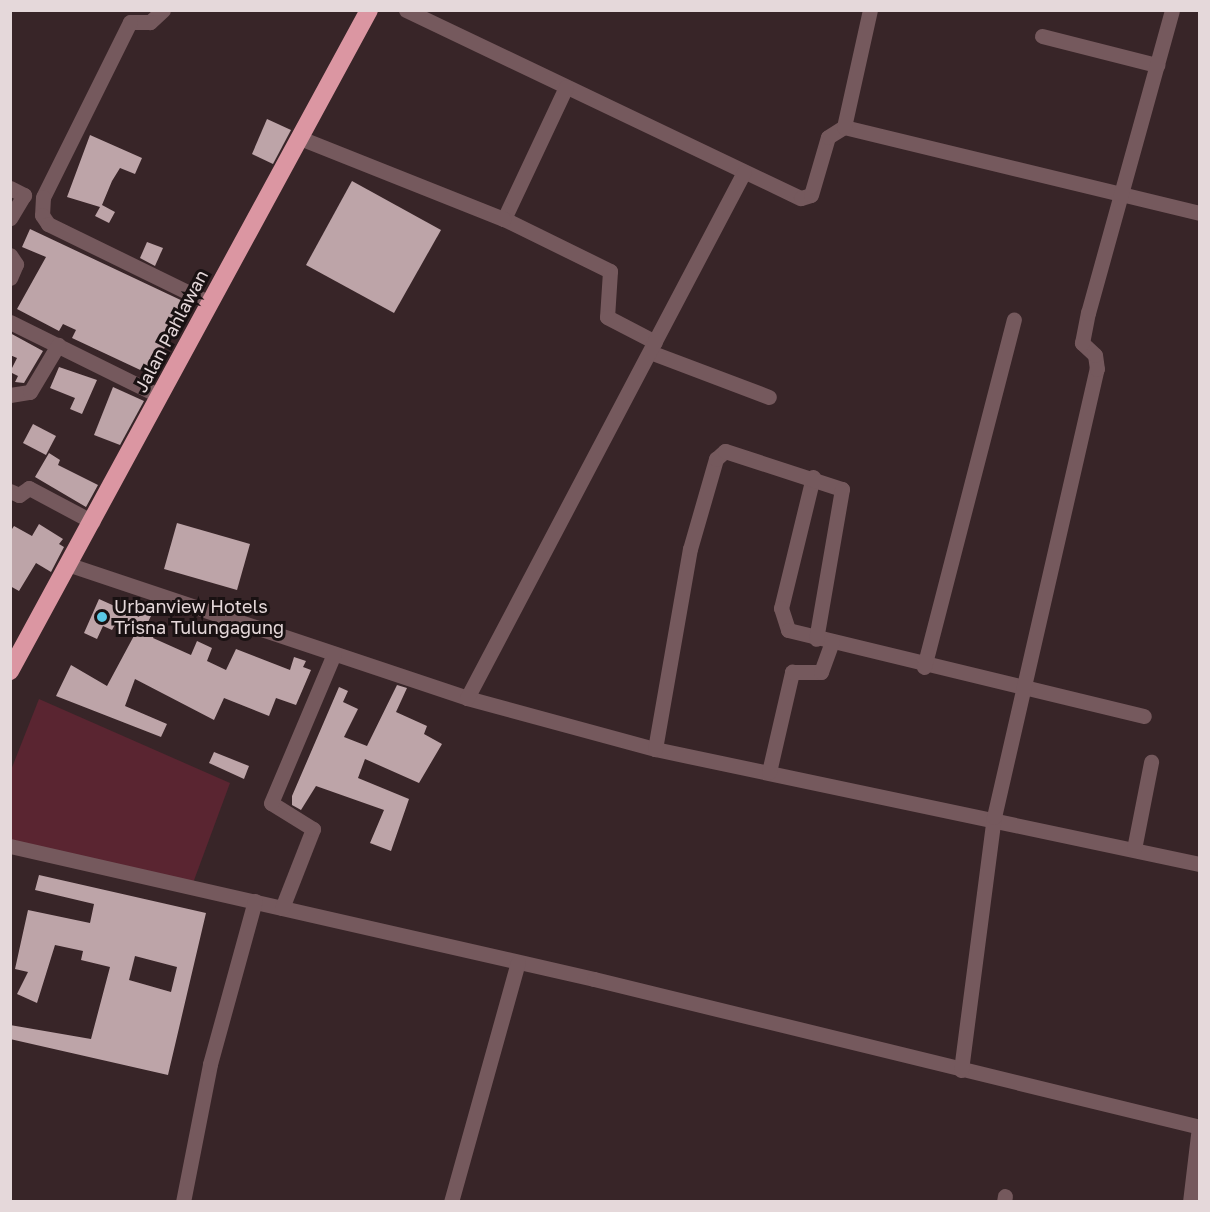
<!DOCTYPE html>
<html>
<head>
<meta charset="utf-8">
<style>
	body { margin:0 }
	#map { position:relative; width:1210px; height:1212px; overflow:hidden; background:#382528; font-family:"Golos Text",sans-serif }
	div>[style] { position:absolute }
	.green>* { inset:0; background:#5a2531 }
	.building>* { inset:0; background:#bda4a8 }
	.minor>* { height:15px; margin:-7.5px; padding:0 7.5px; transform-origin:7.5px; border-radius:7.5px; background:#75595d }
	.highway>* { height:18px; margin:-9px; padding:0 9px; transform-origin:9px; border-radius:9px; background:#db96a2 }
	.dots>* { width:16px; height:16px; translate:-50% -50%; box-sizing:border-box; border:3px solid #191112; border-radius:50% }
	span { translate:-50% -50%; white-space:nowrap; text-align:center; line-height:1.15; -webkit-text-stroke:6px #191112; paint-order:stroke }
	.street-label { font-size:18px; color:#e5d8da }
	.poi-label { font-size:18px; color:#e5d8da }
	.left { translate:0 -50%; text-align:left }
	.frame { position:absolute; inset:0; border:12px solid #e5d8da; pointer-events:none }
</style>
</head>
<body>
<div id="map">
	<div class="green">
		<i style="clip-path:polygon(39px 699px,230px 783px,193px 883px,11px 840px,11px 770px)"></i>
	</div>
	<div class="building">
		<i style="clip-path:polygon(267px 119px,291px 130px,273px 164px,252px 154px)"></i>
		<i style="clip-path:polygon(90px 135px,142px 158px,135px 174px,120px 168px,112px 181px,102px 205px,115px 212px,109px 223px,95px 216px,100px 207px,67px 197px)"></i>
		<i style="clip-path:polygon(352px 181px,441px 230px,394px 313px,306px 265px)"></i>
		<i style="clip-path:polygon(30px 229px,187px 303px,151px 375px,72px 338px,76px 330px,63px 324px,59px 331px,17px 309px,46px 257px,22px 247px)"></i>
		<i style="clip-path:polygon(147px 242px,163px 248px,155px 266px,140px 258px)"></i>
		<i style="clip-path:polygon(10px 333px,43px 351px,24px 383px,15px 382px,18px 376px,10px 372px,17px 358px,10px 355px)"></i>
		<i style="clip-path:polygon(59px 367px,97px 380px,82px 414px,70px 409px,75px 398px,50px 388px)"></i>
		<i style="clip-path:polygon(113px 387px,144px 401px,120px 445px,94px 435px)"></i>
		<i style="clip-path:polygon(33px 424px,56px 436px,46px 455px,23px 443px)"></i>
		<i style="clip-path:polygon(49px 453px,60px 460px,58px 465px,98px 485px,86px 507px,35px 477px)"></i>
		<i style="clip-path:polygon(177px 523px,250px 544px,237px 590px,164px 569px)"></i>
		<i style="clip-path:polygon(39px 524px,63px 539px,59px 544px,64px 547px,51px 572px,36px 563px,19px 591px,10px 586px,10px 532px,14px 526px,32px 536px)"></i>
		<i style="clip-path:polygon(99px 599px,139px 617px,141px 612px,151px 616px,148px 622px,158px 626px,153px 638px,191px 655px,197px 641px,212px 648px,207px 661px,226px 670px,236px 649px,290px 670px,294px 657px,306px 661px,303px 667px,311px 670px,296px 705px,276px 698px,269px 716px,224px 698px,214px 720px,135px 679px,125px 706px,167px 724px,161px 737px,56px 696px,71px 665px,107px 686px,136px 632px,116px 623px,112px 630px,103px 626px,97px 639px,84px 633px)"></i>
		<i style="clip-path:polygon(397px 685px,407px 688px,396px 712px,427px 726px,424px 734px,442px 744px,419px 783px,365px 759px,358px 778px,409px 799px,391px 851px,370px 843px,384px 810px,316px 786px,301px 810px,292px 805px,292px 796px,339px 687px,348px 691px,343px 702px,358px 709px,344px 737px,367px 746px)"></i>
		<i style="clip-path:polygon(214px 752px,249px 766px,244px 779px,209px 763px)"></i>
		<i style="clip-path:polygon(evenodd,39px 875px,206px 913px,168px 1075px,10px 1039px,10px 1025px,91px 1039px,110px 967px,81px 960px,83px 951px,55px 945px,37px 1003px,17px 994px,28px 972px,15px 969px,28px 910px,90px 923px,94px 904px,35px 890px,39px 875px,135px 956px,177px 967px,171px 992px,129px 980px,135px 956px)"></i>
	</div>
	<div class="minor">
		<i style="left:163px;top:10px;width:18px;rotate:137deg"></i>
		<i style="left:150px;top:22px;width:20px;rotate:180deg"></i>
		<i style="left:130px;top:22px;width:195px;rotate:116.4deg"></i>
		<i style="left:43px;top:197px;width:18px;rotate:93deg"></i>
		<i style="left:42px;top:215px;width:11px;rotate:56deg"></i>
		<i style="left:48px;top:224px;width:180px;rotate:26deg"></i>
		<i style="left:406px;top:10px;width:437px;rotate:25.5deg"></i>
		<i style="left:801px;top:198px;width:10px;rotate:-17deg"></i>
		<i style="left:811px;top:195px;width:60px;rotate:-73.7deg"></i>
		<i style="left:828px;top:137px;width:19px;rotate:-32deg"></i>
		<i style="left:844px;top:127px;width:366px;rotate:13.6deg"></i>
		<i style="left:1042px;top:36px;width:119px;rotate:14.2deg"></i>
		<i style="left:566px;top:87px;width:146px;rotate:115.2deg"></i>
		<i style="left:504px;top:219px;width:118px;rotate:26.1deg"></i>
		<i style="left:610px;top:271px;width:46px;rotate:93.7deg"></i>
		<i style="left:607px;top:317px;width:54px;rotate:27.5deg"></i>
		<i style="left:844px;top:127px;width:120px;rotate:-77.5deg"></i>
		<i style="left:300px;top:138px;width:219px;rotate:21.7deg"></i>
		<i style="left:10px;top:188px;width:16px;rotate:27deg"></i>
		<i style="left:24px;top:195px;width:27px;rotate:121deg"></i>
		<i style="left:10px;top:255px;width:11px;rotate:56deg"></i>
		<i style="left:16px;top:264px;width:15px;rotate:113deg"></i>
		<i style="left:10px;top:322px;width:167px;rotate:26.3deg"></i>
		<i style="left:650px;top:352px;width:127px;rotate:20.7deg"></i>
		<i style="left:10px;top:395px;width:20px;rotate:-9deg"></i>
		<i style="left:30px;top:392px;width:55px;rotate:-59.2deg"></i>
		<i style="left:813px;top:477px;width:135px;rotate:103.7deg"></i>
		<i style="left:781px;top:608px;width:23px;rotate:72deg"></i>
		<i style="left:788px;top:630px;width:366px;rotate:13.6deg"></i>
		<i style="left:10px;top:491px;width:10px;rotate:24deg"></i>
		<i style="left:19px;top:495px;width:12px;rotate:-35deg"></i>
		<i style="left:29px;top:488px;width:72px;rotate:28deg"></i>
		<i style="left:70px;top:565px;width:419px;rotate:18.5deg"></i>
		<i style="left:467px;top:698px;width:195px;rotate:15.2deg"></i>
		<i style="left:655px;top:749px;width:557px;rotate:11.92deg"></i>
		<i style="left:924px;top:667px;width:359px;rotate:-75.5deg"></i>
		<i style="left:467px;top:698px;width:594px;rotate:-62.23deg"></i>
		<i style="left:655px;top:749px;width:203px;rotate:-80.1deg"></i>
		<i style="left:690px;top:549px;width:94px;rotate:-73.9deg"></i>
		<i style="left:716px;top:459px;width:12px;rotate:-42deg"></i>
		<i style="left:725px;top:451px;width:123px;rotate:18deg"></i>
		<i style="left:842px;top:489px;width:152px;rotate:99.8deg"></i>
		<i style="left:769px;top:772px;width:103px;rotate:-77deg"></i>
		<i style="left:792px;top:672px;width:29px"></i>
		<i style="left:821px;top:672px;width:32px;rotate:-70deg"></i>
		<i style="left:10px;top:846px;width:599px;rotate:12.83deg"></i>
		<i style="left:594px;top:979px;width:624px;rotate:13.72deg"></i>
		<i style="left:1134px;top:849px;width:89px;rotate:-78.9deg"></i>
		<i style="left:282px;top:908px;width:85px;rotate:-68.6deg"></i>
		<i style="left:313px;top:829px;width:49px;rotate:-148.2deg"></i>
		<i style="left:271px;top:803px;width:162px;rotate:-67.1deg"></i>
		<i style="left:961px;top:1070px;width:255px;rotate:-82.6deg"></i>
		<i style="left:994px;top:817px;width:460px;rotate:-77.1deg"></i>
		<i style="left:1097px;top:369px;width:14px;rotate:-98deg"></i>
		<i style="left:1095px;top:355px;width:18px;rotate:-137deg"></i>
		<i style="left:1082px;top:343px;width:31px;rotate:-79deg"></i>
		<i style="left:1088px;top:313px;width:314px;rotate:-74.5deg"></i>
		<i style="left:183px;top:1202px;width:141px;rotate:-78.9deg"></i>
		<i style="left:210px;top:1064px;width:169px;rotate:-74.6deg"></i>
		<i style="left:451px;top:1202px;width:249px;rotate:-74.4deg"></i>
		<i style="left:1004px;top:1202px;width:6px;rotate:-81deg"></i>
		<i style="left:1190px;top:1202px;width:76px;rotate:-83.2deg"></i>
	</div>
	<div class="highway">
		<i style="left:10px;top:671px;width:752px;rotate:-61.49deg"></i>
	</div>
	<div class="dots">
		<i style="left:102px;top:617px;background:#5ac8e5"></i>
	</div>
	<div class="street-label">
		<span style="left:171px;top:331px;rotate:-62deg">Jalan Pahlawan</span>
	</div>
	<div class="poi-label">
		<span class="left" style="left:114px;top:617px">Urbanview Hotels<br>Trisna Tulungagung</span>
	</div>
	<div class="frame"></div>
</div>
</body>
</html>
